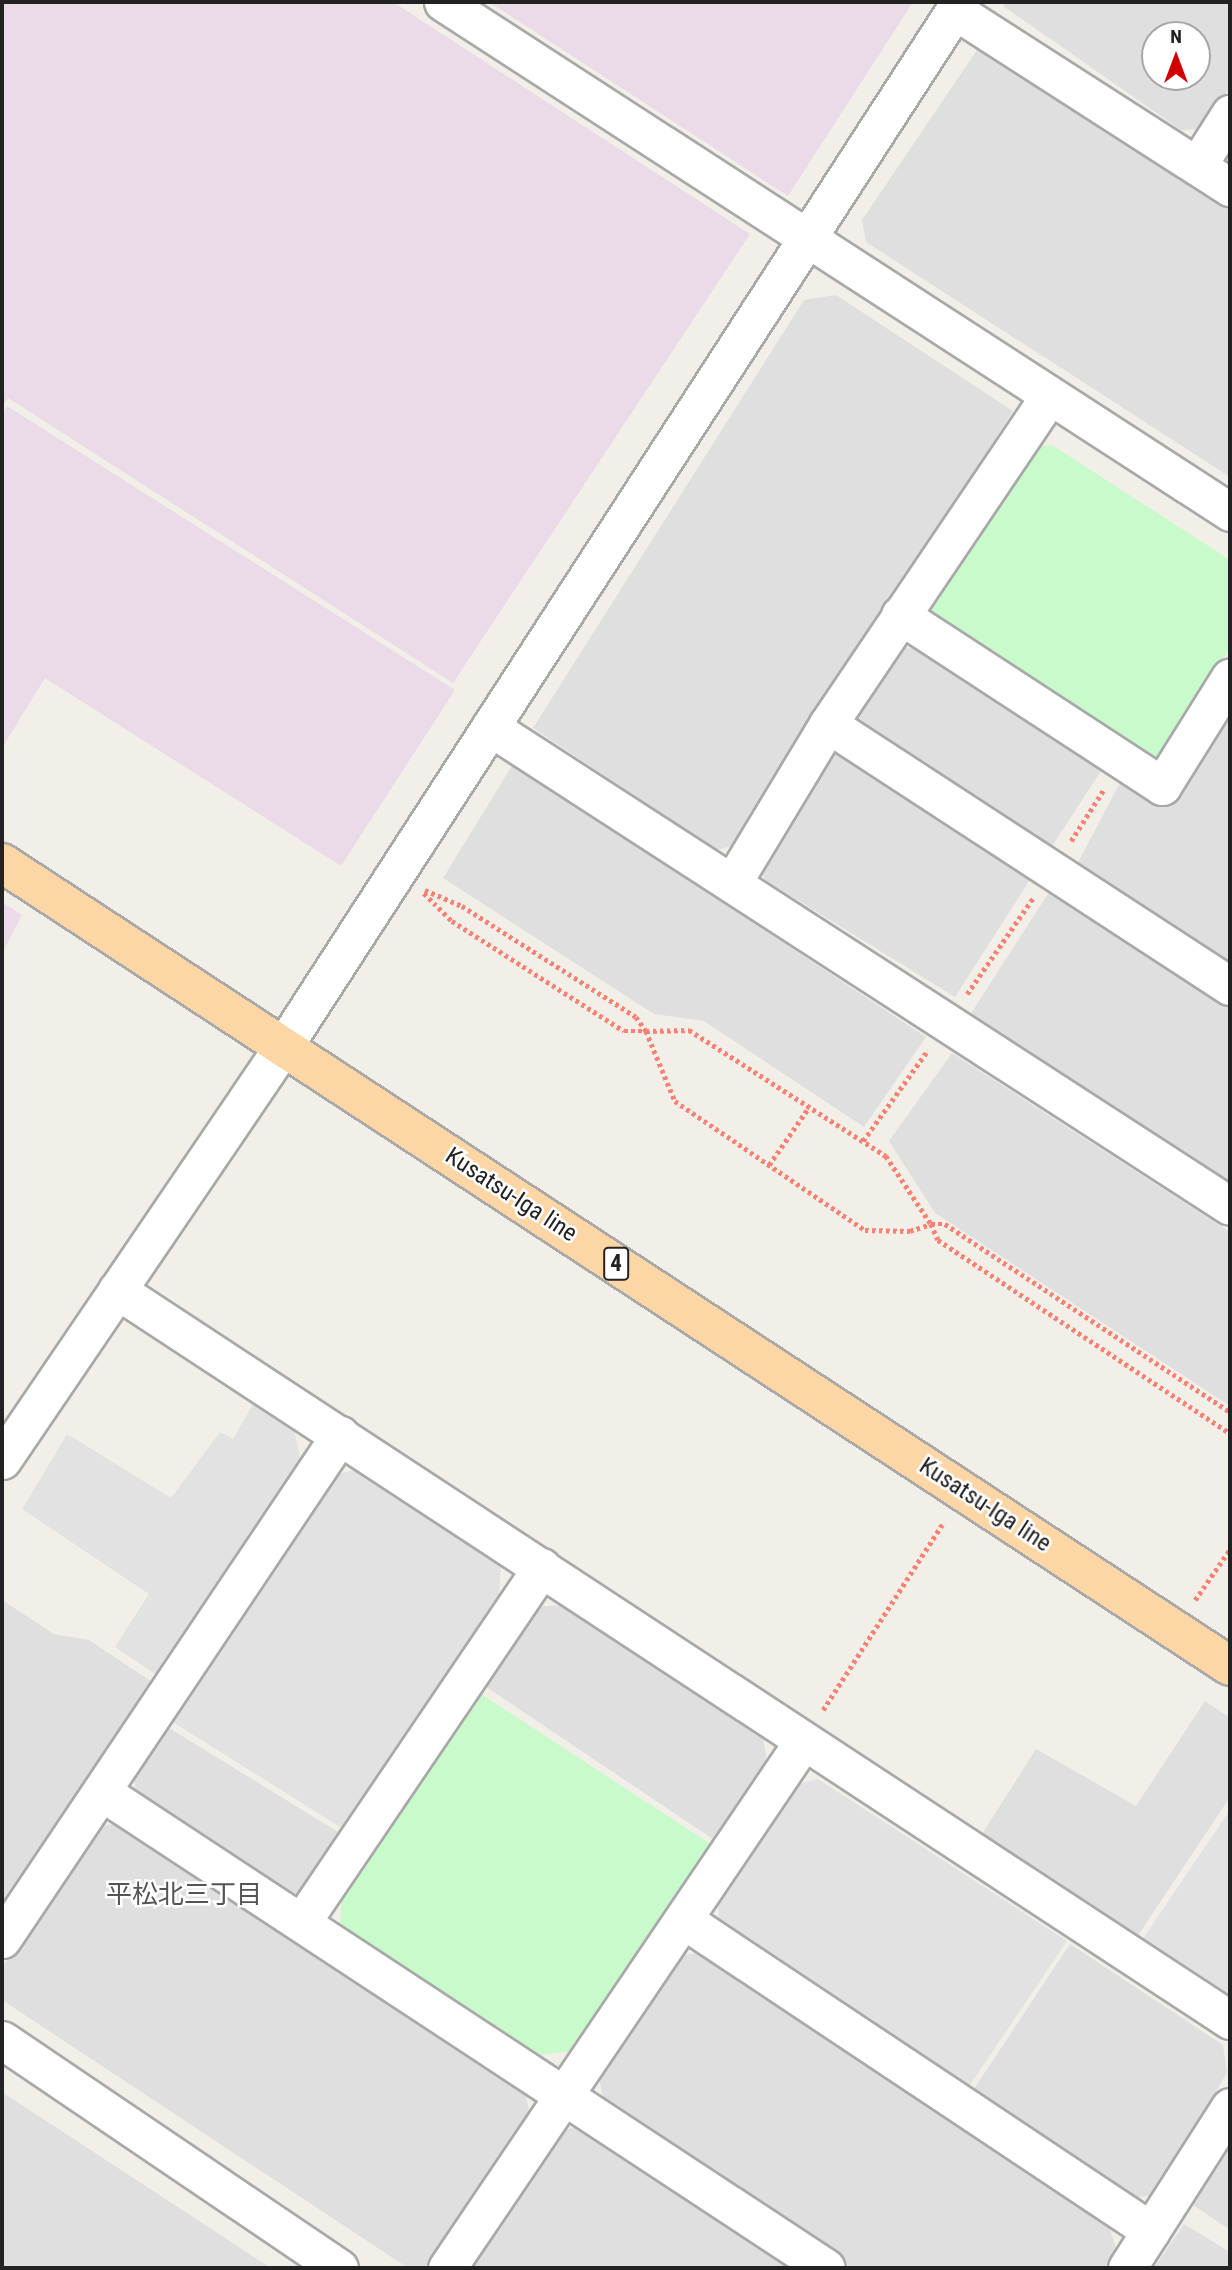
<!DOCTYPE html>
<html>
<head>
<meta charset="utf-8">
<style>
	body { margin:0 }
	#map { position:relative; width:1232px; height:2270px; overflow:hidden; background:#f2efe9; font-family:"Roboto Condensed","Noto Sans JP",sans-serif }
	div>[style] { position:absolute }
	.residential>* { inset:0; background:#e0dfdf }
	.industrial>* { inset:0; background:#ebdbe8 }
	.park>* { inset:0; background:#c8facc }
	.parking>* { inset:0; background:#e2e2e2 }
	.path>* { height:4.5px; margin-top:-2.25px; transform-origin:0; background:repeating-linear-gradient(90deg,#fa8072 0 3.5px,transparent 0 7px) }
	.roads { filter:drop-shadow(2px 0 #a9a9a9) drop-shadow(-2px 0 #a9a9a9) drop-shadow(0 2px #a9a9a9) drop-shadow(0 -2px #a9a9a9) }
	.minor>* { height:37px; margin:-18.5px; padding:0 18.5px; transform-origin:18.5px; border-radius:18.5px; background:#fff }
	.major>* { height:38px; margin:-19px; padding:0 19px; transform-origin:19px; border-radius:19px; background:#fcd6a4 }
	span { translate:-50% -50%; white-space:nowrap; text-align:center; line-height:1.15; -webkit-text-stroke:5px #fff; paint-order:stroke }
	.shield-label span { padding:2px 5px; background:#fff; border:2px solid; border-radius:5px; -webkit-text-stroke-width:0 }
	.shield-label { font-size:23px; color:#222; font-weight:700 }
	.street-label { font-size:24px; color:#222 }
	.neighbourhood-label { font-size:26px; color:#555 }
	.frame { position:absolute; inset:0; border:4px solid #222; pointer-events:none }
	.north { position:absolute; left:1141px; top:21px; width:70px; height:70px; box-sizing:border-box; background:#fff; border:2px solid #a7a7a7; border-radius:50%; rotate:0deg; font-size:19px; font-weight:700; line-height:28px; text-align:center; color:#222 }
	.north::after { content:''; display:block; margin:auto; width:24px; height:32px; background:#d40000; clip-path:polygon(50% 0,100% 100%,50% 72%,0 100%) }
</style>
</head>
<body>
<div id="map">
	<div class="residential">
		<i style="clip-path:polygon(evenodd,1006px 2px,1230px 2px,1230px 87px,1203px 129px,1181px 130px,1003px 6px,1006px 2px,1155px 35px,1197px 35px,1197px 77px,1155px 77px,1155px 35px)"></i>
		<i style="clip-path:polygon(979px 47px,1230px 208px,1230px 477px,866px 242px,862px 220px)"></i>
		<i style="clip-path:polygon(836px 295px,1013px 411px,735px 845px,716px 850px,533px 728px,804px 300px)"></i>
		<i style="clip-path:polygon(918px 647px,1103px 768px,1045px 857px,847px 724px,894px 649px)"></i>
		<i style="clip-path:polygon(1215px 720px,1230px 720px,1230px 969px,1075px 868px,1123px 777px)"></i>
		<i style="clip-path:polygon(827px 749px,840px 749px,1035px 872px,955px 997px,765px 880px,757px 861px)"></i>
		<i style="clip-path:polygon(513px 764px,926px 1037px,864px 1127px,704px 1021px,654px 1014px,443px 878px)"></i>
		<i style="clip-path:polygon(1051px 889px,1230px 1002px,1230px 1186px,968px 1018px)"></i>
		<i style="clip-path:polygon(952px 1053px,1230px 1232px,1230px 1406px,935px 1213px,889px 1141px)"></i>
		<i style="clip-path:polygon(2px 1600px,54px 1634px,89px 1640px,152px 1682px,2px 1911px)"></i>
		<i style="clip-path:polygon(564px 1605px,762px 1733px,769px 1771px,716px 1841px,483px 1685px,533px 1607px)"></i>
		<i style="clip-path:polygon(1205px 1701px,1230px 1718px,1230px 1797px,1137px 1937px,982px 1834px,1036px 1749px,1136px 1806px)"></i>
		<i style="clip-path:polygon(161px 1723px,343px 1835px,304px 1892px,276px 1896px,136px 1796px,133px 1764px)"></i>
		<i style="clip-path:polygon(122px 1823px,524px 2084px,530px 2117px,433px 2268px,408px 2268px,2px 2000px,2px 1968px,86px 1828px)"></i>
		<i style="clip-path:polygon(1070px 1944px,1223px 2045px,1227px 2072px,1159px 2194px,1129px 2199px,972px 2092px)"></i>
		<i style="clip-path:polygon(705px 1951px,1108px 2223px,1118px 2255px,1109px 2268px,852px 2268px,604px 2101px,596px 2065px,671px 1958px)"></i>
		<i style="clip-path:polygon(2px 2092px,271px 2268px,2px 2268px)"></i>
		<i style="clip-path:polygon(575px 2127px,794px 2268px,470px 2268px,553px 2134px)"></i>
		<i style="clip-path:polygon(1230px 2143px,1230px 2230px,1193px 2205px)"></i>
		<i style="clip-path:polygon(1184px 2224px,1230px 2252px,1230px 2268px,1154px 2268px)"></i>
	</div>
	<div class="industrial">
		<i style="clip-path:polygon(2px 2px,393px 2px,750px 234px,453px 683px,8px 398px,2px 407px)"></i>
		<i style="clip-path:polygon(489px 2px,913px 2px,788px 196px)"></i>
		<i style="clip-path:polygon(7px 406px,455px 690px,341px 866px,45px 678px,2px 748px,2px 414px)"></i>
		<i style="clip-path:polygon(2px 902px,22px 915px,2px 954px)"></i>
	</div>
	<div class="park">
		<i style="clip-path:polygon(1052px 445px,1230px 560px,1230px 648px,1151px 769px,927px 615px,1035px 447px)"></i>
		<i style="clip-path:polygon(478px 1692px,712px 1845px,571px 2051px,538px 2055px,340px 1927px,342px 1892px)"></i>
	</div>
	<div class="parking">
		<i style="clip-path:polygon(254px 1402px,294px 1430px,301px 1462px,158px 1676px,115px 1647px,149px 1594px,22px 1509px,67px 1434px,171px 1498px,220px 1432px,233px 1439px)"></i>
		<i style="clip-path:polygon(359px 1469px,501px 1563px,499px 1598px,348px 1832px,168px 1719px,327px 1477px)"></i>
		<i style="clip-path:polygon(818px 1779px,1067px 1941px,968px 2088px,719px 1926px,718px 1899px,791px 1786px)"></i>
		<i style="clip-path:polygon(1230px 1810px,1230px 1997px,1142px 1940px)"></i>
	</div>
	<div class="path">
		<i style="left:1071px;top:841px;width:62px;rotate:-57.6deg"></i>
		<i style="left:425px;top:890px;width:40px;rotate:23.4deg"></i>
		<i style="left:462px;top:906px;width:206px;rotate:32.5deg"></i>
		<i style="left:636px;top:1017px;width:17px;rotate:54deg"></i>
		<i style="left:646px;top:1031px;width:43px;rotate:-1.3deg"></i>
		<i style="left:689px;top:1030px;width:234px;rotate:32.6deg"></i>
		<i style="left:886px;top:1156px;width:82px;rotate:56.5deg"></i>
		<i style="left:931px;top:1224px;width:14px"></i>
		<i style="left:945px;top:1224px;width:341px;rotate:33.4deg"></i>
		<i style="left:424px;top:893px;width:40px;rotate:45deg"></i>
		<i style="left:452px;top:921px;width:204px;rotate:32.6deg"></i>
		<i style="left:624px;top:1031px;width:22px"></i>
		<i style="left:646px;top:1031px;width:76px;rotate:67.5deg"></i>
		<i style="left:675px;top:1101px;width:230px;rotate:34.2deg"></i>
		<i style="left:865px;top:1230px;width:45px;rotate:1.3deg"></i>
		<i style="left:910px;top:1231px;width:22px;rotate:-18deg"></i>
		<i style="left:931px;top:1224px;width:17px;rotate:66deg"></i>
		<i style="left:938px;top:1240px;width:350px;rotate:33.5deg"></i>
		<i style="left:967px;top:994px;width:116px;rotate:-55.5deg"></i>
		<i style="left:863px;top:1141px;width:112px;rotate:-54.5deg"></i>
		<i style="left:769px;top:1165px;width:70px;rotate:-55.4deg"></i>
		<i style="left:1195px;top:1600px;width:62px;rotate:-55.5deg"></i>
		<i style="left:823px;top:1710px;width:222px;rotate:-57.3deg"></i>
	</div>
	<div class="roads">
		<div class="minor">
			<i style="left:443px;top:2px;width:938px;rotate:32.94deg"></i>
			<i style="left:954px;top:10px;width:328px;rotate:32.7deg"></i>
			<i style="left:1197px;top:166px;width:62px;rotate:-57.6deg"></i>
			<i style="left:900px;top:615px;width:313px;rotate:33.1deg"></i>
			<i style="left:1162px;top:786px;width:128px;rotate:-58deg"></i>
			<i style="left:828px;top:724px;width:480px;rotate:33.1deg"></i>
			<i style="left:490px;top:727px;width:881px;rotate:32.91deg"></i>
			<i style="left:734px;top:880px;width:182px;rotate:-58.9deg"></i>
			<i style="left:828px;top:724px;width:396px;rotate:-56deg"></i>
			<i style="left:117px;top:1290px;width:1331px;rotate:33.26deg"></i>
			<i style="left:2px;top:1460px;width:500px;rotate:-55.8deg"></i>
			<i style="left:283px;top:1047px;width:1245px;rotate:-57.06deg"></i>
			<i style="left:102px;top:1792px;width:866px;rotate:33.32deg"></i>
			<i style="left:303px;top:1920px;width:426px;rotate:-55.9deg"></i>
			<i style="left:684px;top:1920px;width:561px;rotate:33.66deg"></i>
			<i style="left:2px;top:1939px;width:607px;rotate:-56.15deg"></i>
			<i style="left:2px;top:2040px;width:407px;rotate:34.1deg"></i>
			<i style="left:447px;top:2268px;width:634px;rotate:-55.93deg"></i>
			<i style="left:1127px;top:2268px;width:191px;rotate:-57.4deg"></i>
		</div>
		<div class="major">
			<i style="left:2px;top:863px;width:1467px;rotate:33.18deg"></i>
		</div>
	</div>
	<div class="shield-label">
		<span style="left:616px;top:1264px">4</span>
	</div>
	<div class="street-label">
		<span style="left:511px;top:1195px;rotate:33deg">Kusatsu-Iga line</span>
		<span style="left:985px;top:1505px;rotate:33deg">Kusatsu-Iga line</span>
	</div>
	<div class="neighbourhood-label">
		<span style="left:184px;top:1895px">平松北三丁目</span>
	</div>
	<div class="frame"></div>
	<div class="north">N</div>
</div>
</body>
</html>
